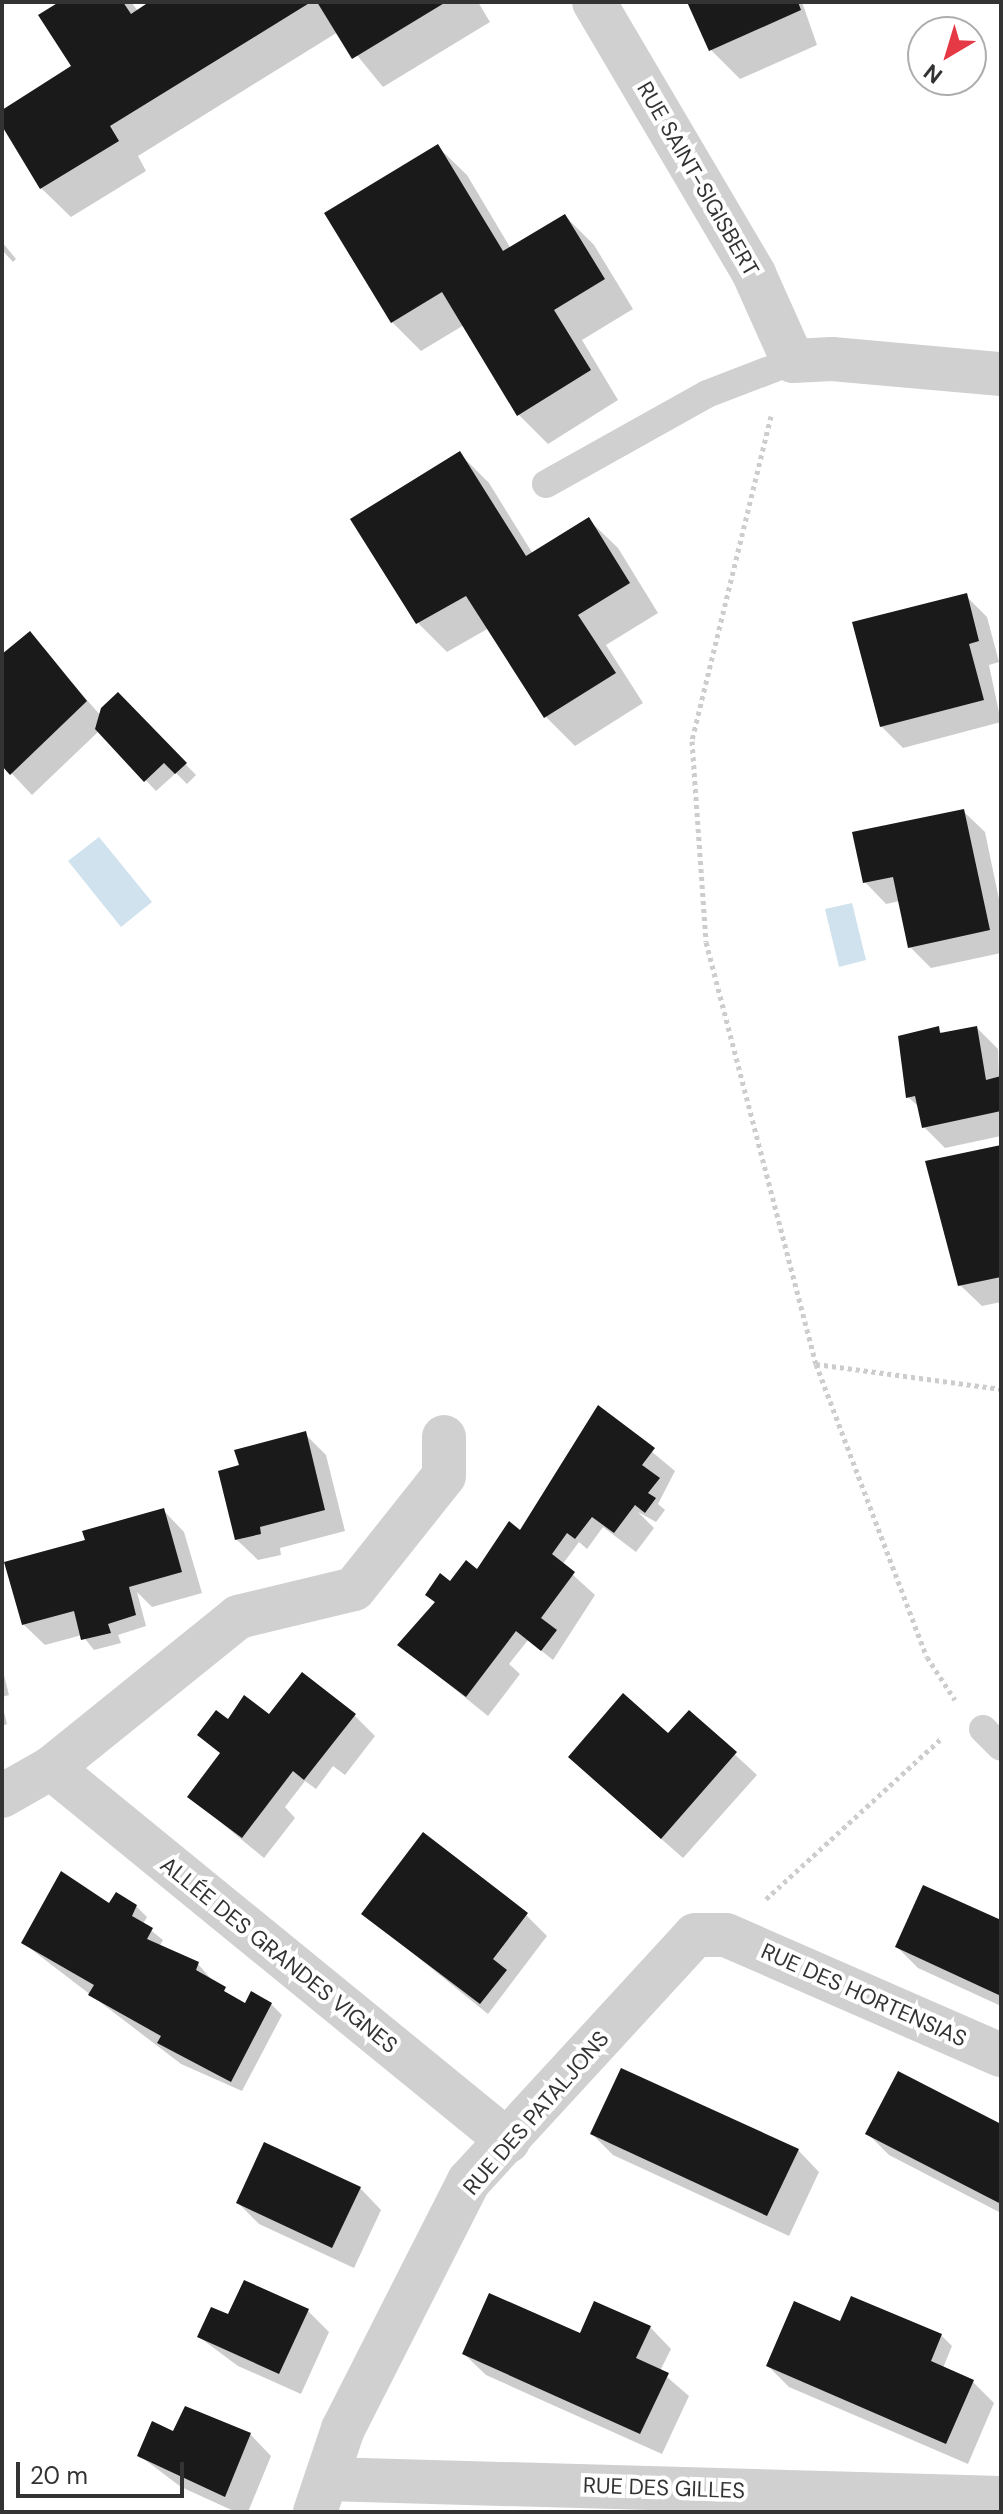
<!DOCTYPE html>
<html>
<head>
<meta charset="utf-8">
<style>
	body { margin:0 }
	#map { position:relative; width:1003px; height:2514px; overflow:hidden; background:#fff; font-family:"DM Sans",sans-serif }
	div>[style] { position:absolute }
	.water>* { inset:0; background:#cfe2ee }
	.shadow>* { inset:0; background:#0003 }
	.building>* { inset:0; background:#1a1a1a }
	.path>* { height:5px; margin-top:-2.5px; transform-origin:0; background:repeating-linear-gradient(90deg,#cdcdcd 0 4px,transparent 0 8px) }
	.lane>* { height:28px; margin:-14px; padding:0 14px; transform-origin:14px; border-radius:14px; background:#d0d0d0 }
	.street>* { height:44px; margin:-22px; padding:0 22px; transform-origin:22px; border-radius:22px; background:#d0d0d0 }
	span { translate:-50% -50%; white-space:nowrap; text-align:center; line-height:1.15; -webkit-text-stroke:8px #fff; paint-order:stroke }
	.street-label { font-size:22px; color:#333 }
	.frame { position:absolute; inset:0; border:4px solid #333; pointer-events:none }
	.north { position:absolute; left:907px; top:16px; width:80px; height:80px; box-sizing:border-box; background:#fff; border:2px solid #adadad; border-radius:50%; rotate:218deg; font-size:22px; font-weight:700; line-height:32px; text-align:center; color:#333 }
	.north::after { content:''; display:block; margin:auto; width:28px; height:36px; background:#e63946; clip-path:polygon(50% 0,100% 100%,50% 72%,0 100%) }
	.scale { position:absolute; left:16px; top:2462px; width:168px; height:36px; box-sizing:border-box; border:4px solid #333; border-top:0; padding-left:10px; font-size:24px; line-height:28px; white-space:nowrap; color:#333; -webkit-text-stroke:6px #fff; paint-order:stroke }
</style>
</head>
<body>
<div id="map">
	<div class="water">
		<i style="clip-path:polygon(99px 837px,152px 902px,121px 927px,68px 861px)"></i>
		<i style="clip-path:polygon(852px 903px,866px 960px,839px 967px,825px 909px)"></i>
	</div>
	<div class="shadow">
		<i style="clip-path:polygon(63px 2px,131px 2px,138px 11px,153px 2px,478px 2px,490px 22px,383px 87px,338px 32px,138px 156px,146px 171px,71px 217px,41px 188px,2px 122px,2px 112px,74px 67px)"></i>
		<i style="clip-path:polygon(690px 2px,802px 2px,817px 45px,740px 79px,711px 50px)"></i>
		<i style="clip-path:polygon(437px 146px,467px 175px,511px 249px,565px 216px,594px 245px,633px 309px,582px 340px,618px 400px,548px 444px,519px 415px,464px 325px,421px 351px,392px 322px)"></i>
		<i style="clip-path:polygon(2px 242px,16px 259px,13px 262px,2px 250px)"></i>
		<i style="clip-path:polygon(460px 454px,489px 483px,533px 554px,588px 519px,618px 548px,658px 613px,606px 645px,643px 703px,575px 746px,546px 717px,489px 628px,447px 652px,418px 623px)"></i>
		<i style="clip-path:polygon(966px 596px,987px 617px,999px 662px,989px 665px,1001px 722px,903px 748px,881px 726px)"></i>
		<i style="clip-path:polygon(29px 634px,101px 716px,118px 695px,196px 775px,187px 784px,176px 773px,156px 791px,99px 731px,32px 795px,2px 763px,2px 657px)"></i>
		<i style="clip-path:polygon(963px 811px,985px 832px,1001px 909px,1001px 953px,931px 968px,910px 947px,900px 901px,886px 904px,865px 882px)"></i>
		<i style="clip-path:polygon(977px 1028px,998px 1049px,1001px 1136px,945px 1148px,924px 1127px,920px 1108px,908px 1097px,938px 1029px,944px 1035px)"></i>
		<i style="clip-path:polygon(1001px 1147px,1001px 1302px,982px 1306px,960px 1285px)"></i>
		<i style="clip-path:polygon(598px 1407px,675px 1471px,658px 1504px,665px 1510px,656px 1522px,638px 1512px,654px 1528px,636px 1552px,603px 1527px,587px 1549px,579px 1542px,562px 1565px,595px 1595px,553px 1660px,528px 1640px,509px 1664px,520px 1674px,488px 1716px,400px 1645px,436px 1604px,427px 1595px,477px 1571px,521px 1532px)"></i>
		<i style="clip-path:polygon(305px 1434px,326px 1455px,345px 1531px,280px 1548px,281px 1555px,258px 1560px,236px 1539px,241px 1467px)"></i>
		<i style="clip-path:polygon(163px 1510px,184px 1532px,202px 1593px,152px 1607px,137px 1592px,146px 1626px,118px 1635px,121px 1643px,94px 1650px,82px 1635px,45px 1645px,23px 1624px,87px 1541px)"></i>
		<i style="clip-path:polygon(2px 1667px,9px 1695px,2px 1697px)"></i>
		<i style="clip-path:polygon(2px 1704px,7px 1724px,2px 1726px)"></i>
		<i style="clip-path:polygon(689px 1712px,757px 1775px,683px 1858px,592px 1778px,668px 1736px)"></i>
		<i style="clip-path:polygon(354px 1715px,375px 1736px,345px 1775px,333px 1766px,316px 1789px,305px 1781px,285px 1807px,295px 1818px,264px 1858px,190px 1797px,222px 1754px,199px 1734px,228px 1722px)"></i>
		<i style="clip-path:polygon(108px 1904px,136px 1906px,147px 1917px,143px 1924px,163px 1940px,159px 1947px,198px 1964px,218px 1987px,246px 2006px,271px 2004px,282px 2015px,242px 2091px,181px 2064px,23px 1943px)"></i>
		<i style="clip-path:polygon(363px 1913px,526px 1915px,547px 1936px,488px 2014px)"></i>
		<i style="clip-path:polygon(1001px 1922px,1001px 2006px,918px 1968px,897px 1947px)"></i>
		<i style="clip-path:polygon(1001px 2127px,1001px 2213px,889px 2155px,868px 2134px)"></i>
		<i style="clip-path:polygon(592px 2134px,798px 2150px,819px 2172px,789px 2236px,613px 2155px)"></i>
		<i style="clip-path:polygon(360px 2188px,381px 2210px,354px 2268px,259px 2224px,238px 2203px)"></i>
		<i style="clip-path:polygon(245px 2283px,308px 2311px,329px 2332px,301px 2394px,238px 2366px,199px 2337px,229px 2318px)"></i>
		<i style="clip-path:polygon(841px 2324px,941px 2335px,952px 2346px,943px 2368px,973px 2382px,994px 2403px,968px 2464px,789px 2387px,768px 2366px)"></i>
		<i style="clip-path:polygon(650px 2327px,671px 2349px,660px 2371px,689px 2396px,662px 2454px,486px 2375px,464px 2354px)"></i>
		<i style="clip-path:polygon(174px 2434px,250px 2434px,271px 2456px,248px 2512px,236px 2512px,181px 2487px,140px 2456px)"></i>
	</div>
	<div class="building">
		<i style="clip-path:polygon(59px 2px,123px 2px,131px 14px,149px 2px,311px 2px,110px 126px,119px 141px,40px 189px,2px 126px,2px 110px,71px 66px,38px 15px)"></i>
		<i style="clip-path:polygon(317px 2px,446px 2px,352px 59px)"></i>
		<i style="clip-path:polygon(687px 2px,798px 2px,801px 10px,709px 51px)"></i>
		<i style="clip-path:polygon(438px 144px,503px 251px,565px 214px,605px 279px,554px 310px,591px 370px,517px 416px,442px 292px,391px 323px,324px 213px)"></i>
		<i style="clip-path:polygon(460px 451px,526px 556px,589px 517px,630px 583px,578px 615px,616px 673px,544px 718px,466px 596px,416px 624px,350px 519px)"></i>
		<i style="clip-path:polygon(967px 593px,979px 641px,969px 644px,984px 700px,880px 727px,852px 622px)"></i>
		<i style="clip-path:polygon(30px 631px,87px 701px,10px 775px,2px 766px,2px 654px)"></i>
		<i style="clip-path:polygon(118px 692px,187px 763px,175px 774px,164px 763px,144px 782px,95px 729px,101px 708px)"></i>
		<i style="clip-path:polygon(964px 809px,990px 930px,908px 948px,893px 877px,863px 883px,852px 832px)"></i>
		<i style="clip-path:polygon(939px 1026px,940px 1033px,977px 1026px,986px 1080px,1001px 1076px,1001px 1111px,922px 1128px,915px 1096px,906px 1098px,898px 1036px)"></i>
		<i style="clip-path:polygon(1001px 1145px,1001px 1277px,958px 1286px,925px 1161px)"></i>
		<i style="clip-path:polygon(598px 1405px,655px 1448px,642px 1465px,660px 1478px,648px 1493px,656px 1498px,645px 1513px,635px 1505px,614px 1533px,592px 1517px,575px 1539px,567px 1533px,552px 1554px,575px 1572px,541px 1618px,557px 1630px,541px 1651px,516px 1631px,466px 1697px,397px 1645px,435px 1602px,425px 1595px,440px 1573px,450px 1581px,466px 1560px,477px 1569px,509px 1521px,520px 1530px)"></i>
		<i style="clip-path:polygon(306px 1431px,325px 1510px,260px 1527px,261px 1534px,235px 1540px,218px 1471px,239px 1465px,234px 1450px)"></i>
		<i style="clip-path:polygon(164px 1508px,182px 1572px,129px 1587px,136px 1615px,108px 1624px,111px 1633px,81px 1640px,74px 1611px,22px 1625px,4px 1562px,85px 1540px,82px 1531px)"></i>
		<i style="clip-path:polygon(302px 1672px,356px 1714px,304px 1780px,293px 1771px,242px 1838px,187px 1797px,220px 1753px,197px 1735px,216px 1710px,228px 1719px,244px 1695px,269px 1714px)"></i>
		<i style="clip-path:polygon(623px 1693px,668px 1733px,689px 1710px,737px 1752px,661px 1839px,568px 1757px)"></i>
		<i style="clip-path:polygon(423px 1832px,528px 1913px,493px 1959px,507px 1970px,480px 2004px,361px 1914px)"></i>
		<i style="clip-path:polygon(61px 1871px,109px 1903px,116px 1892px,137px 1905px,132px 1916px,153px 1928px,147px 1939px,199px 1962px,196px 1970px,226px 1987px,224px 1991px,245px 2003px,251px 1991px,272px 2003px,231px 2082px,157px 2043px,161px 2036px,88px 1995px,94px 1985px,21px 1943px)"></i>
		<i style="clip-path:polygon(923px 1885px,1001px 1920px,1001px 1996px,895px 1947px)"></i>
		<i style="clip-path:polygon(621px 2068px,799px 2149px,767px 2216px,590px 2134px)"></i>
		<i style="clip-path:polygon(898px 2071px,1001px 2124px,1001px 2204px,865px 2134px)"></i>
		<i style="clip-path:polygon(264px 2142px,361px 2187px,332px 2248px,236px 2203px)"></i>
		<i style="clip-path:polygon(244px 2280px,309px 2309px,279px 2374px,197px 2337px,211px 2307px,228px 2314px)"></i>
		<i style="clip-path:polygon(489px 2293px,580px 2333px,594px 2301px,651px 2326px,636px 2358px,669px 2373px,640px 2434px,462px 2354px)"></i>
		<i style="clip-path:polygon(851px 2296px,942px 2334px,931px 2361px,974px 2380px,946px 2444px,766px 2366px,794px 2301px,840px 2321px)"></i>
		<i style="clip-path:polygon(185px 2406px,251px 2433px,225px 2497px,137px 2456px,152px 2421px,173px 2431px)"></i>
	</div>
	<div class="path">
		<i style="left:771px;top:416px;width:334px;rotate:103.7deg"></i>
		<i style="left:692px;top:741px;width:201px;rotate:86deg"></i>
		<i style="left:706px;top:942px;width:436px;rotate:75.4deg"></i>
		<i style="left:816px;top:1364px;width:313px;rotate:69.3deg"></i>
		<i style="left:927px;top:1657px;width:51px;rotate:56.9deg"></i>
		<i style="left:816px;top:1364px;width:187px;rotate:7.7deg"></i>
		<i style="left:766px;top:1899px;width:239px;rotate:-42.5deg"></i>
	</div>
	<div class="lane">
		<i style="left:546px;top:484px;width:184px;rotate:-29.2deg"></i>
		<i style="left:707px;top:394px;width:92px;rotate:-21deg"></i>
		<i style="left:983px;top:1729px;width:25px;rotate:45deg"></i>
	</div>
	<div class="street">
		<i style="left:594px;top:2px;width:316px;rotate:59.5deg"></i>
		<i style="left:754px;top:274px;width:95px;rotate:65.9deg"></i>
		<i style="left:793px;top:361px;width:39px;rotate:-3deg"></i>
		<i style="left:832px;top:359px;width:170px;rotate:5.1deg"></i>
		<i style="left:51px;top:1768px;width:590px;rotate:39.22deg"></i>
		<i style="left:2px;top:1796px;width:56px;rotate:-29.7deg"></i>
		<i style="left:51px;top:1768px;width:240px;rotate:-38.9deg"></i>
		<i style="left:238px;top:1617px;width:119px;rotate:-13.6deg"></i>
		<i style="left:354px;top:1589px;width:144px;rotate:-51.5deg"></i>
		<i style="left:444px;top:1476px;width:39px;rotate:-90deg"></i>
		<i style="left:327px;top:2479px;width:674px;rotate:1.61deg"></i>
		<i style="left:315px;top:2512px;width:88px;rotate:-71.4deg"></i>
		<i style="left:343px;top:2429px;width:278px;rotate:-63.1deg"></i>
		<i style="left:469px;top:2181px;width:334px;rotate:-47.4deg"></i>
		<i style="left:695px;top:1935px;width:31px"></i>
		<i style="left:726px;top:1935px;width:300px;rotate:23.6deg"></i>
	</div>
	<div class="street-label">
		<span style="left:698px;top:179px;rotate:60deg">RUE SAINT-SIGISBERT</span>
		<span style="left:279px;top:1955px;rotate:39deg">ALLÉE DES GRANDES VIGNES</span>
		<span style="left:864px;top:1995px;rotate:24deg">RUE DES HORTENSIAS</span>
		<span style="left:536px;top:2113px;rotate:-49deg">RUE DES PATALJONS</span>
		<span style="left:664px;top:2488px;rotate:2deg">RUE DES GILLES</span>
	</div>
	<div class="frame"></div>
	<div class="north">N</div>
	<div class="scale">20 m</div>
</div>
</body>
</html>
